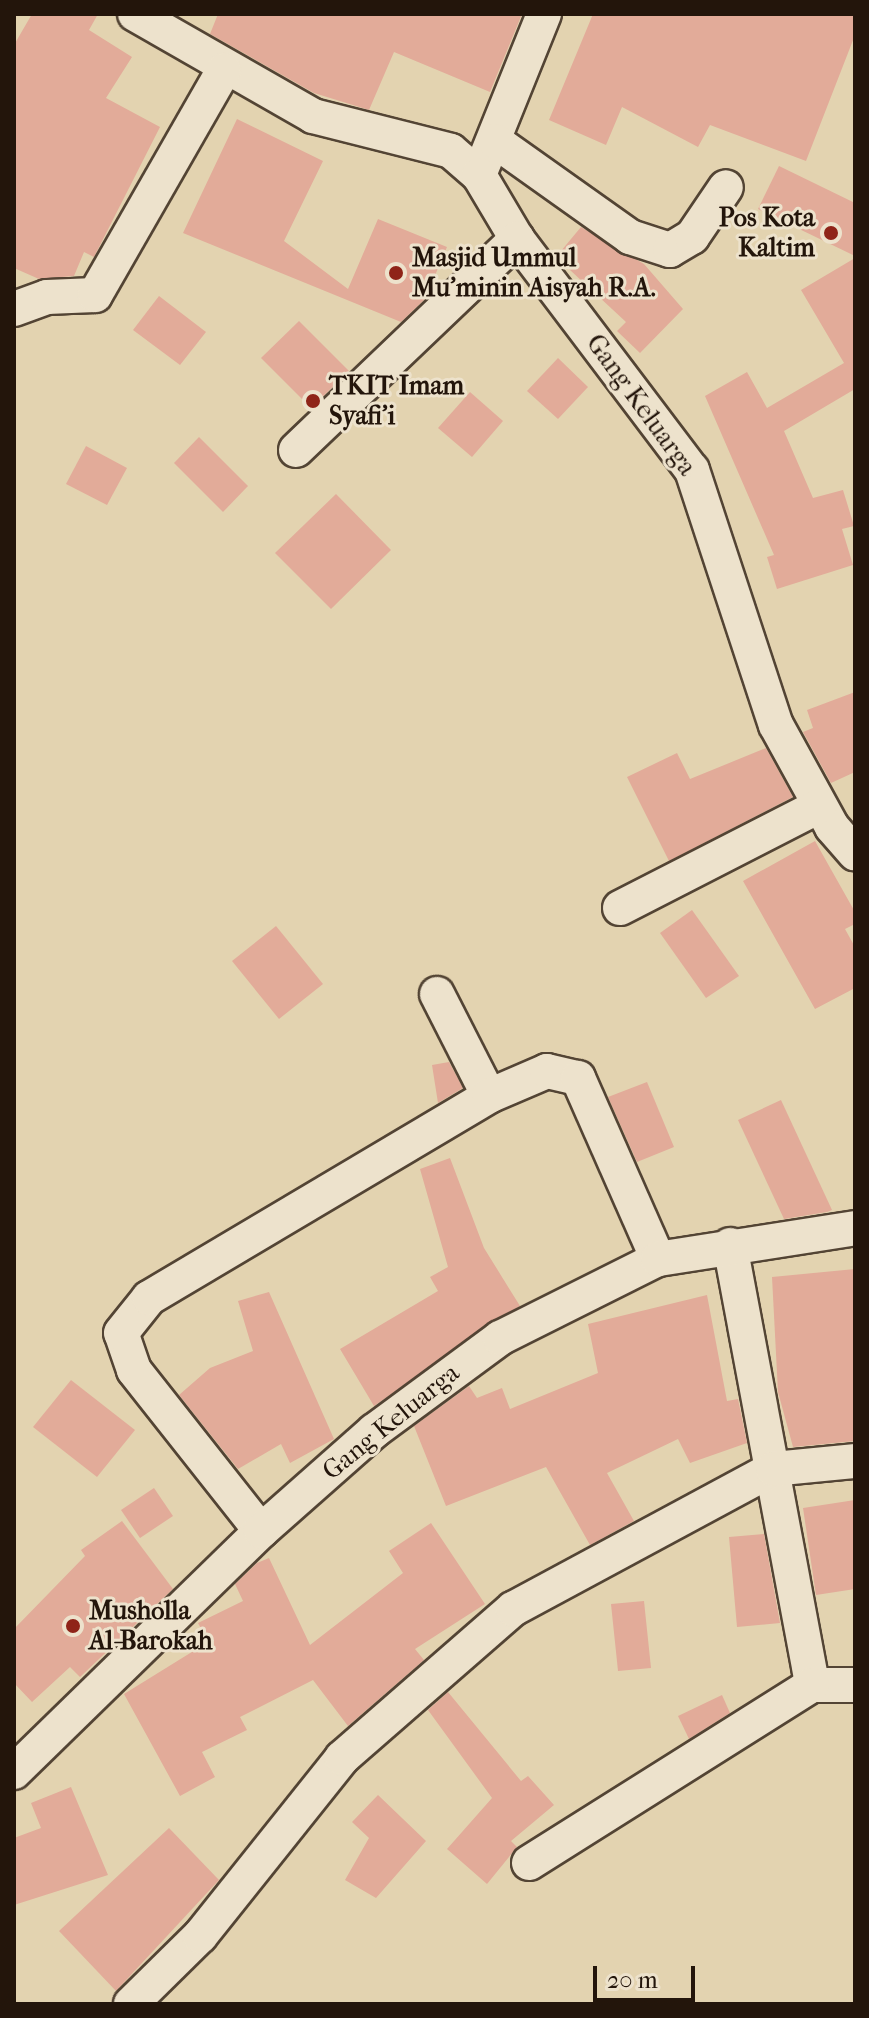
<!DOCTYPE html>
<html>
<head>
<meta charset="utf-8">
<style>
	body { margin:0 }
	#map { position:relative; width:869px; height:2018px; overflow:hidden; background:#e3d3b0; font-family:"IM FELL French Canon",serif }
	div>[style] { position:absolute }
	.building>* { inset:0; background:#e2ab99 }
	.roads { filter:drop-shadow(2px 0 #534434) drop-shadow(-2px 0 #534434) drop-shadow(0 2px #534434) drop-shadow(0 -2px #534434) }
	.street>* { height:34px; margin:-17px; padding:0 17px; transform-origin:17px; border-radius:17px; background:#ede2cc }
	.dots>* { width:22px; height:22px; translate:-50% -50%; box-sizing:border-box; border:4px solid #ede2cc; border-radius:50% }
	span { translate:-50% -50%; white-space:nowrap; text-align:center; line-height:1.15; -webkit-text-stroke:6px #ede2cc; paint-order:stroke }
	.poi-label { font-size:26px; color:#23150b; font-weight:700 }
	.right { translate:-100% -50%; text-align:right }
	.left { translate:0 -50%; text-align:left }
	.street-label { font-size:26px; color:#23150b }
	.frame { position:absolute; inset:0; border:16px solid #23150b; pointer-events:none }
	.scale { position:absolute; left:593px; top:1966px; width:102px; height:36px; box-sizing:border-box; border:4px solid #23150b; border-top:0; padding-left:10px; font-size:24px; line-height:28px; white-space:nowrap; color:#23150b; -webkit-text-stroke:6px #ede2cc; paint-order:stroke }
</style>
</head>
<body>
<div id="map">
	<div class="building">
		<i style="clip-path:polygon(32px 14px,98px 14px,89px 30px,132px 57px,106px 98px,160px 127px,94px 257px,84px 252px,74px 276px,39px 279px,14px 268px,14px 45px)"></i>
		<i style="clip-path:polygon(218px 14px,522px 14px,490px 92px,394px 52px,369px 110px,314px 93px,210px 34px)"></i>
		<i style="clip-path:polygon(593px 14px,855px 14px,855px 35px,806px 161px,710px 125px,698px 147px,622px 107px,606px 145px,549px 120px)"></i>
		<i style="clip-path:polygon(237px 119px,323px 161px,284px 241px,348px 289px,378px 219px,447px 247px,425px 299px,401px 322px,183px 233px)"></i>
		<i style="clip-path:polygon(779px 166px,855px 203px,855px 256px,758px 209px)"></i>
		<i style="clip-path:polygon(581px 227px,644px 264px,683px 309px,640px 353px,617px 331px,626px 322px,556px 257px)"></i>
		<i style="clip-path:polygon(855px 258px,855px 389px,784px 431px,813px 498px,843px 490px,854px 526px,842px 529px,853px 565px,777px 589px,767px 557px,774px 555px,705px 396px,747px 372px,767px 408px,844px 363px,801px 290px)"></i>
		<i style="clip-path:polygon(159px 296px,206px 332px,180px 365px,133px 330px)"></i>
		<i style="clip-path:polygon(299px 321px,349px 371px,311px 408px,261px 358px)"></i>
		<i style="clip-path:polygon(558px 358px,588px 387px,558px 419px,527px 391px)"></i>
		<i style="clip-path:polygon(470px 392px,503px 421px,472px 457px,438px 428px)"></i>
		<i style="clip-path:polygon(199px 437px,248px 486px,223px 512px,174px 463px)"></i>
		<i style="clip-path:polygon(86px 446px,127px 468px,107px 505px,66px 484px)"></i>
		<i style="clip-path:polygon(336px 494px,391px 550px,331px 609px,275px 553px)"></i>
		<i style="clip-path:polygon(855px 692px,855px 772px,831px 783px,803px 732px,813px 728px,807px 710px)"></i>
		<i style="clip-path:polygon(766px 748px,793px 797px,669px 861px,627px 777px,677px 753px,690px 779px)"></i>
		<i style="clip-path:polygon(815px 841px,855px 912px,855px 924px,845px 929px,855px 947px,855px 988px,815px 1009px,743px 881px)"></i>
		<i style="clip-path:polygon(692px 910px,739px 976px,706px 998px,660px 933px)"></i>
		<i style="clip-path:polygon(276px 926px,323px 984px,279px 1019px,232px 961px)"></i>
		<i style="clip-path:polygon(449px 1062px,463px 1088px,438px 1103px,432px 1065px)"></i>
		<i style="clip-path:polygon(647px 1082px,674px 1147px,637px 1162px,608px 1097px)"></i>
		<i style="clip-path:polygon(781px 1100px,832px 1210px,827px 1212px,784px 1219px,738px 1120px)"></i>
		<i style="clip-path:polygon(450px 1158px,484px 1248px,520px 1306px,374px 1406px,340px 1349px,438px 1291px,430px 1277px,448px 1267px,420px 1169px)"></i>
		<i style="clip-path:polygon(855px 1269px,855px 1441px,793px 1447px,778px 1392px,772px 1277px)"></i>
		<i style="clip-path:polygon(269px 1292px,334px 1439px,290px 1463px,281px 1444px,238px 1469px,179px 1395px,210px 1368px,253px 1351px,238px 1301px)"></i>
		<i style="clip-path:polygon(707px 1295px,727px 1401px,738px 1399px,747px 1443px,690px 1463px,678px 1439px,607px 1473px,634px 1521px,590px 1545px,546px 1467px,446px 1506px,414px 1426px,469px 1386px,477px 1398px,502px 1388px,510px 1409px,598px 1373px,588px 1324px)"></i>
		<i style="clip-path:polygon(71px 1380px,135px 1430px,97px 1477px,33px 1427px)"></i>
		<i style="clip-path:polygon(154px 1488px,173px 1516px,140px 1538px,121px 1510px)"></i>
		<i style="clip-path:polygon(855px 1500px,855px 1589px,816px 1595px,803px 1508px)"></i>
		<i style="clip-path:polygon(122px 1521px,173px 1589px,80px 1677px,70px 1667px,32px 1702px,14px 1683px,14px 1629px,85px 1556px,81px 1550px)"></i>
		<i style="clip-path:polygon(431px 1523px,485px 1604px,415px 1649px,424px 1660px,348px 1726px,313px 1680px,240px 1717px,247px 1730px,202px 1752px,215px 1777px,180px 1796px,124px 1694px,208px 1642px,198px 1623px,243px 1601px,235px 1584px,257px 1563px,269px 1558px,310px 1645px,403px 1573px,389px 1551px)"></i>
		<i style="clip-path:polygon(764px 1534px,780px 1623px,737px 1627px,729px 1537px)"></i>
		<i style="clip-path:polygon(644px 1601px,651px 1668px,618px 1671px,611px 1604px)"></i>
		<i style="clip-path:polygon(448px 1692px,521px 1781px,528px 1776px,554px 1805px,511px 1841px,517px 1847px,487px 1884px,447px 1849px,492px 1798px,428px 1710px)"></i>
		<i style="clip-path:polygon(722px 1695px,730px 1713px,689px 1739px,678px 1716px)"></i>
		<i style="clip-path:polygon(71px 1787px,108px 1875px,14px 1905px,14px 1838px,41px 1828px,31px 1803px)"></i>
		<i style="clip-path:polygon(378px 1795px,426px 1841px,376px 1898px,345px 1880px,369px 1838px,352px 1822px)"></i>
		<i style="clip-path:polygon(169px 1828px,219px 1880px,116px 1991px,59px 1931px)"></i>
	</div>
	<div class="roads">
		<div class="street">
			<i style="left:135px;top:14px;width:205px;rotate:29.8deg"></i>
			<i style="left:313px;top:116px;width:142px;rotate:14.2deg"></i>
			<i style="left:451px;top:151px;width:37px;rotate:41deg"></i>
			<i style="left:544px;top:14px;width:174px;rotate:112deg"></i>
			<i style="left:479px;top:175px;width:74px;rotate:59.3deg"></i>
			<i style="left:517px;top:239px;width:290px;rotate:52.9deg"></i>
			<i style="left:692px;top:470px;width:268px;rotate:71.8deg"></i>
			<i style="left:776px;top:725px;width:116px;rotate:61.2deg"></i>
			<i style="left:832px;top:827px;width:35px;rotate:49deg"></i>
			<i style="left:495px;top:141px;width:166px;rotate:35.4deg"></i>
			<i style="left:630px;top:237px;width:42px;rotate:18deg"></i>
			<i style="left:670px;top:250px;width:26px;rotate:-31deg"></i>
			<i style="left:692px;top:237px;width:60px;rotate:-55.8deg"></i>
			<i style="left:14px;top:309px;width:35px;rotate:-20deg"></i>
			<i style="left:47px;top:297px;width:48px;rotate:-2.4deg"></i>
			<i style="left:95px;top:295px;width:259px;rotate:-60.2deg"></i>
			<i style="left:296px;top:450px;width:306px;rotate:-43.7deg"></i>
			<i style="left:620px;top:908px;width:224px;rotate:-27.1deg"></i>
			<i style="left:437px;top:994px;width:114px;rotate:63deg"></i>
			<i style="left:730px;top:1245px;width:448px;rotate:79.4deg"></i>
			<i style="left:812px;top:1685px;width:43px"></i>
			<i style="left:261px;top:1531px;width:205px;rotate:-128.3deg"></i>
			<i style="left:134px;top:1370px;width:39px;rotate:-109deg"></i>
			<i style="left:121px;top:1333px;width:45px;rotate:-51.3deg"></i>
			<i style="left:149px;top:1298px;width:395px;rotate:-30.7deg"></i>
			<i style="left:489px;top:1096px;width:63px;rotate:-23.3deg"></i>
			<i style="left:547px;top:1071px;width:32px;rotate:13deg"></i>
			<i style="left:578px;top:1078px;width:198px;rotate:66.2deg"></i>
			<i style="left:14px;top:1772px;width:345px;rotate:-44.3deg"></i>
			<i style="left:261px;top:1531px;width:151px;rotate:-41.5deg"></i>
			<i style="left:374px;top:1431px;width:157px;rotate:-36.4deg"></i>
			<i style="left:500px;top:1338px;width:177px;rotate:-26.6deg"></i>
			<i style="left:658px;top:1259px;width:199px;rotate:-8.9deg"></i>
			<i style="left:529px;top:1863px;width:334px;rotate:-32.2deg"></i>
			<i style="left:131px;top:2004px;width:97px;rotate:-44.6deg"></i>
			<i style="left:200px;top:1936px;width:228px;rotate:-51.4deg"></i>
			<i style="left:342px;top:1758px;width:227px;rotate:-41.1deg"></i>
			<i style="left:513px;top:1609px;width:295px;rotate:-28.3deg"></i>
			<i style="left:773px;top:1469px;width:82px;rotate:-5.6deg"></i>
		</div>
	</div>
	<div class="dots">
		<i style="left:831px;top:233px;background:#8f2418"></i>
		<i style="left:396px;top:273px;background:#8f2418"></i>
		<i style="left:313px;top:401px;background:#8f2418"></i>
		<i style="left:73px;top:1626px;background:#8f2418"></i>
	</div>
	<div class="poi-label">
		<span class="right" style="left:815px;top:233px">Pos Kota<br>Kaltim</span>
		<span class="left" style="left:412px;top:273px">Masjid Ummul<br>Mu'minin Aisyah R.A.</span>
		<span class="left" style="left:329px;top:401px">TKIT Imam<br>Syafi'i</span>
		<span class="left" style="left:89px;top:1626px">Musholla<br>Al-Barokah</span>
	</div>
	<div class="street-label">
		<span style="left:641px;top:405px;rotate:54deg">Gang Keluarga</span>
		<span style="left:391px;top:1422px;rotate:-39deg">Gang Keluarga</span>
	</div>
	<div class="frame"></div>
	<div class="scale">20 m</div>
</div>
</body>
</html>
